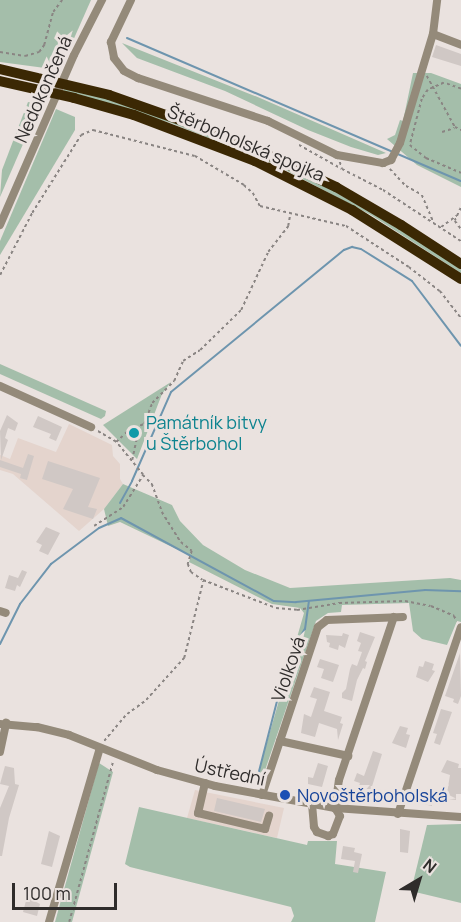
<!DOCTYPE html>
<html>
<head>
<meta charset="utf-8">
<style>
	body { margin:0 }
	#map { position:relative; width:461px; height:922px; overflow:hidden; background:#eae2df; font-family:Manrope,sans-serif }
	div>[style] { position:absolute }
	.built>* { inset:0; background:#e4d4cd }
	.green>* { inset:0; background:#a4beaa }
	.stream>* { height:2px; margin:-1px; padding:0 1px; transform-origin:1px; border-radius:1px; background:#6e95ae }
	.building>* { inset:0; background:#d0c8c5 }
	.path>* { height:1.5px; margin-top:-0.75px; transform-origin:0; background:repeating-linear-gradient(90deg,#8a8583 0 3px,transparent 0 6px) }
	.minor>* { height:8px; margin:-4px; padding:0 4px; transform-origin:4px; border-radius:4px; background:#948a7a }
	.highway>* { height:10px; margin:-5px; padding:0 5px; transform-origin:5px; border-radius:5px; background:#3b2804 }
	.dots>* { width:16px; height:16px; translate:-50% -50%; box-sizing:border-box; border:3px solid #eae2df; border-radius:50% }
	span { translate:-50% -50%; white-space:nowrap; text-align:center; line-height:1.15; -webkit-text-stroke:6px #eae2df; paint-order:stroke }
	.street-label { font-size:18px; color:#2f2c2b }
	.culture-label { font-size:18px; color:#0d838f }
	.left { translate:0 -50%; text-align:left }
	.transit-label { font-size:18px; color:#164399 }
	.north { position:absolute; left:389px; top:850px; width:60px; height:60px; -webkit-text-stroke:4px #eae2df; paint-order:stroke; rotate:38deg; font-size:16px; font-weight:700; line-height:24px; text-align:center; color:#2f2c2b }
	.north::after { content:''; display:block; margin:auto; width:21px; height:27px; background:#2f2c2b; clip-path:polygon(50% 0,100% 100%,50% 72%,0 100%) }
	.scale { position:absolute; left:12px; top:883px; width:105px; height:27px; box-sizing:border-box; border:3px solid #2f2c2b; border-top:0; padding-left:8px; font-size:18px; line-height:21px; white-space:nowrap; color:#2f2c2b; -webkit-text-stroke:4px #eae2df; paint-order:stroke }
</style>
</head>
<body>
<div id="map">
	<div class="built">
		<i style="clip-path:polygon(69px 424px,112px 445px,113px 456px,120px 464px,120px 479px,123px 484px,104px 509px,79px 531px,13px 474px,0 470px,0 455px,10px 459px,18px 438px,56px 452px)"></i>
		<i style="clip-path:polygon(195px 790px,284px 808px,277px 838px,187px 818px)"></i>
	</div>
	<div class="green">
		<i style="clip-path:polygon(0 0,91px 0,60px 70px,0 62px)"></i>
		<i style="clip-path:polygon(122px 43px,260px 98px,386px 153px,378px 155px,351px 147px,308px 130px,225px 91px,137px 58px)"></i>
		<i style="clip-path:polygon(413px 73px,431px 73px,461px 84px,461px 187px,417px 165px,387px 139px,395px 135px,400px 120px,403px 121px)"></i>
		<i style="clip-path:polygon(65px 87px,124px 104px,223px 139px,325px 186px,424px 244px,461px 270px,461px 273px,371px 215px,274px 164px,171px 123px,63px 91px)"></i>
		<i style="clip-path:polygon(28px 102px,40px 105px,0 197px,2px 170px)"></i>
		<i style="clip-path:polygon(56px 109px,75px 117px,75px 130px,0 255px,0 241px)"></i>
		<i style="clip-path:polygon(0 364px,106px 411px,105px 416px,101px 419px,0 374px)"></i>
		<i style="clip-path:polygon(171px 382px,162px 394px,137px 459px,103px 425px)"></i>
		<i style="clip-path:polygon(123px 484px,172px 505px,180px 521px,203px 545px,245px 570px,290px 588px,450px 578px,461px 580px,461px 622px,457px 621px,447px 645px,422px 639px,413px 631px,409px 603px,342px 605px,341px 612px,328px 613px,316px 621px,261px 782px,256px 781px,304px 613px,300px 608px,272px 604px,189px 562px,191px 556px,120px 522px,108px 526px,104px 509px)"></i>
		<i style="clip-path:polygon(99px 763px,113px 772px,72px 922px,55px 922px)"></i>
		<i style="clip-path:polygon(139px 807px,307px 845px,308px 841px,337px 841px,335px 864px,386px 872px,375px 922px,291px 922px,294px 916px,291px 907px,130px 867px,125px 864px)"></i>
		<i style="clip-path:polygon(461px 824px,461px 903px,411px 891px,427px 825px)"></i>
	</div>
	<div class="stream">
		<i style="left:127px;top:38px;width:363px;rotate:23.2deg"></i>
		<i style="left:120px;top:503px;width:25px;rotate:-61deg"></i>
		<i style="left:132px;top:481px;width:97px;rotate:-66.3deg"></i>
		<i style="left:171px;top:392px;width:224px;rotate:-39.4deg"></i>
		<i style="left:344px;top:250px;width:9px;rotate:-21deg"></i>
		<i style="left:352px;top:247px;width:9px;rotate:13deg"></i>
		<i style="left:361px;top:249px;width:60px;rotate:32.1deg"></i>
		<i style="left:412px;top:281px;width:81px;rotate:53deg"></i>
		<i style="left:0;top:644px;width:45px;rotate:-63.4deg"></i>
		<i style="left:20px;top:604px;width:51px;rotate:-52.2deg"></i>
		<i style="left:51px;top:564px;width:60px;rotate:-36.9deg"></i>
		<i style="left:99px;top:528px;width:24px;rotate:-24deg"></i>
		<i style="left:121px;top:518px;width:174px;rotate:28.5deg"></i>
		<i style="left:274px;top:601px;width:22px;rotate:3deg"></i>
		<i style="left:296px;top:602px;width:130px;rotate:-5.3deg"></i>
		<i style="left:425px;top:590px;width:36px;rotate:2deg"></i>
		<i style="left:256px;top:783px;width:129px;rotate:-75.6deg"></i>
		<i style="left:288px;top:658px;width:34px;rotate:-60deg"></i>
		<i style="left:305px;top:629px;width:28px;rotate:-82deg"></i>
	</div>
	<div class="building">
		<i style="clip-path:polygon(436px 45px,461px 54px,461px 66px,432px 57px)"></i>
		<i style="clip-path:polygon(7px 415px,18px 423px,15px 431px,8px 428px,5px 438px,8px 440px,1px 460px,0 431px)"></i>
		<i style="clip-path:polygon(38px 416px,62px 427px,56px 441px,49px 438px,51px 434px,33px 427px)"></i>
		<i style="clip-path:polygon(28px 454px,34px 456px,27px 480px,20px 478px,21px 474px,0 467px,0 460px,23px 468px)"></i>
		<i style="clip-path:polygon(48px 461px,100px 478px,88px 507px,97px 509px,93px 519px,63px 509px,73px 489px,42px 479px)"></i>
		<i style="clip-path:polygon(46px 527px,60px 533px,48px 555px,39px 551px,42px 545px,36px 542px)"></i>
		<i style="clip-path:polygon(22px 570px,27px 572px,20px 587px,17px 585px,15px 591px,5px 588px,9px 575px,18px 578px)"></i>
		<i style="clip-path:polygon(360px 632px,375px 637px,365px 661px,367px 662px,365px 669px,363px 668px,357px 680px,352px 701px,342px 698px,342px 693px,346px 689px,350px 669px,352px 664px,357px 666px,362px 652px,358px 651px,361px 643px,357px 641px)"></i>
		<i style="clip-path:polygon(343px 633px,349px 635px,345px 648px,339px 645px,338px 650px,329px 647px,330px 643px,327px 642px,326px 635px,342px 636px)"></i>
		<i style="clip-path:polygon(460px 653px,461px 696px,458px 704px,453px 702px,454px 699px,445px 696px)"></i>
		<i style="clip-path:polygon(320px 659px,339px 665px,333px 682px,321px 678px,324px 669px,317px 667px)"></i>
		<i style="clip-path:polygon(425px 661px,434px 664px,432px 670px,435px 671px,428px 682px,416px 677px,419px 666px,423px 667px)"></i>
		<i style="clip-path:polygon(314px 687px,330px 692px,324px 711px,342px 717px,340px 723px,343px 724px,338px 740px,337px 729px,319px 723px,315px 737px,301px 733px,304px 714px,311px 717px,317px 699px,310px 697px)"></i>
		<i style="clip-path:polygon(441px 709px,452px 712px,440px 745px,434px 743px,437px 734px,433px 733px)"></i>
		<i style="clip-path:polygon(400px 726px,408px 728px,406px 734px,410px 735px,406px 748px,392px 743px)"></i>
		<i style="clip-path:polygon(373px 751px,382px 754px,370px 793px,364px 793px,357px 791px,360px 783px,354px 781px,357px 773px,364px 776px)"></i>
		<i style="clip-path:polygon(447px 760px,459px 764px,458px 768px,461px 768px,461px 794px,456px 794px,456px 800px,446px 799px,450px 775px,441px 772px)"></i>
		<i style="clip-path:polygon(318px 763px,328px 766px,322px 787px,308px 784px,308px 777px,313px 778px)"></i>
		<i style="clip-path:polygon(5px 766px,14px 768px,15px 784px,19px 785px,9px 818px,2px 856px,0 856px,0 808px,9px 786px,0 784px)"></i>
		<i style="clip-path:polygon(412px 790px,433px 795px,432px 806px,409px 801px)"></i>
		<i style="clip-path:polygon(217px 798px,265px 809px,261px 822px,214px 811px)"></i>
		<i style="clip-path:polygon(400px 829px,410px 831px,408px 853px,400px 852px)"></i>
		<i style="clip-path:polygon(49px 831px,60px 836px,52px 867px,41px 864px)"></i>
		<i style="clip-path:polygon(343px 846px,355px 848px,354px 852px,362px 854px,358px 873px,353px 872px,355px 861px,341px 859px)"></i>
		<i style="clip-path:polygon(27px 897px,40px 904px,37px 916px,23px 912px)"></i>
	</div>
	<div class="path">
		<i style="left:0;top:52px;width:25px;rotate:9deg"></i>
		<i style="left:25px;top:56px;width:15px;rotate:-16deg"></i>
		<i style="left:39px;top:52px;width:9px;rotate:-54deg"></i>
		<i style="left:44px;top:45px;width:34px;rotate:-75deg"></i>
		<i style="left:53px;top:12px;width:15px;rotate:-53deg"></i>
		<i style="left:427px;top:76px;width:58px;rotate:61.2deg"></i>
		<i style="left:455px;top:127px;width:7px;rotate:27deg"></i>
		<i style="left:461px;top:89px;width:18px;rotate:-161deg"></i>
		<i style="left:444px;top:83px;width:17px;rotate:156deg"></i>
		<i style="left:428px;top:90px;width:11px;rotate:124deg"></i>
		<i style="left:422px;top:99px;width:48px;rotate:104.6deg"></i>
		<i style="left:410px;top:145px;width:21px;rotate:39deg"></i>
		<i style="left:426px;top:158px;width:38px;rotate:23deg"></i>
		<i style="left:442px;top:132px;width:13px;rotate:-18deg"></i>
		<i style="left:299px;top:145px;width:49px;rotate:29.2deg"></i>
		<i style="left:340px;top:162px;width:7px;rotate:74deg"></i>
		<i style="left:342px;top:169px;width:46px;rotate:27.1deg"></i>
		<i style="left:383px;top:190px;width:93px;rotate:33.2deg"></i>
		<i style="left:390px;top:169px;width:23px;rotate:47deg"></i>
		<i style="left:406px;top:186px;width:18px;rotate:29deg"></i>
		<i style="left:422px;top:195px;width:30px;rotate:67deg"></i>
		<i style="left:461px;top:208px;width:14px;rotate:115deg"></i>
		<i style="left:455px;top:221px;width:10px;rotate:53deg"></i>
		<i style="left:441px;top:227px;width:19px;rotate:-36deg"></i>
		<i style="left:0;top:275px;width:70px;rotate:-62.7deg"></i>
		<i style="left:32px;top:213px;width:92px;rotate:-57.9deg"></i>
		<i style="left:81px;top:135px;width:13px;rotate:-23deg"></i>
		<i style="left:93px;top:130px;width:105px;rotate:14.3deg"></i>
		<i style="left:195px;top:156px;width:57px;rotate:30.6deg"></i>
		<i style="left:244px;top:185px;width:12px;rotate:42deg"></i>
		<i style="left:253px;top:193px;width:15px;rotate:62deg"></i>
		<i style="left:260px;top:206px;width:88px;rotate:13.1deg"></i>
		<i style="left:346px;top:226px;width:75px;rotate:33.1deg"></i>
		<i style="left:409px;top:267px;width:39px;rotate:38deg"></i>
		<i style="left:440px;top:291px;width:34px;rotate:52deg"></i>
		<i style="left:128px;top:432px;width:10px;rotate:29deg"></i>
		<i style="left:116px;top:442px;width:18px;rotate:-43deg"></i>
		<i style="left:129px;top:430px;width:16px;rotate:-22deg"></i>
		<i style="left:144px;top:424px;width:22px;rotate:-69deg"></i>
		<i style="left:152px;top:403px;width:31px;rotate:-45deg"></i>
		<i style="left:174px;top:381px;width:22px;rotate:-66deg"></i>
		<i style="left:183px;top:361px;width:20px;rotate:-33deg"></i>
		<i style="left:200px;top:350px;width:57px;rotate:-44.3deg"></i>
		<i style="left:241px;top:310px;width:64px;rotate:-65deg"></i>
		<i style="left:268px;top:252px;width:33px;rotate:-52deg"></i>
		<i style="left:288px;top:226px;width:11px;rotate:-80deg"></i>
		<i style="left:132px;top:460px;width:34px;rotate:-78deg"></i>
		<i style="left:143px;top:475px;width:13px;rotate:45deg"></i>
		<i style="left:152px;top:484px;width:30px;rotate:70deg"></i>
		<i style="left:162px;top:512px;width:36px;rotate:58deg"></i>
		<i style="left:181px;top:542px;width:14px;rotate:39deg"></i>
		<i style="left:192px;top:551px;width:14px;rotate:107deg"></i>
		<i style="left:188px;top:564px;width:9px;rotate:69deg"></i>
		<i style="left:191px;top:572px;width:14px;rotate:34deg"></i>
		<i style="left:203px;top:580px;width:78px;rotate:21deg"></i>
		<i style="left:276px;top:608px;width:21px;rotate:5deg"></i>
		<i style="left:297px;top:610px;width:43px;rotate:-9.5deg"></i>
		<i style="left:339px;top:603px;width:66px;rotate:-1.7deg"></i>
		<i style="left:405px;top:601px;width:26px;rotate:11deg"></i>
		<i style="left:431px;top:606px;width:25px;rotate:23deg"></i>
		<i style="left:454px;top:616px;width:6px;rotate:59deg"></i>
		<i style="left:94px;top:526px;width:35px;rotate:-33deg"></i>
		<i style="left:123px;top:507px;width:38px;rotate:-58deg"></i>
		<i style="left:143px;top:475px;width:43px;rotate:-129.3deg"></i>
		<i style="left:116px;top:442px;width:22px;rotate:-150deg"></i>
		<i style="left:104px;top:741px;width:35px;rotate:-50deg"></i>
		<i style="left:127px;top:714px;width:24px;rotate:-36deg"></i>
		<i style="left:146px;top:700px;width:57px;rotate:-47.9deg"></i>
		<i style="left:184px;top:658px;width:79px;rotate:-76.1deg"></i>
		<i style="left:69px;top:922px;width:167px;rotate:-74.7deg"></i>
	</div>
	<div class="minor">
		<i style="left:131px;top:0;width:47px;rotate:115.5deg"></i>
		<i style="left:111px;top:42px;width:16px;rotate:79deg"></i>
		<i style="left:114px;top:58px;width:16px;rotate:52deg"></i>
		<i style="left:124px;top:71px;width:16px;rotate:27deg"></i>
		<i style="left:138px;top:78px;width:137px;rotate:18.3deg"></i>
		<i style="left:268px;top:121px;width:77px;rotate:26.2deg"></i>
		<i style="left:337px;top:155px;width:47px;rotate:9.9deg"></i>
		<i style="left:383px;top:163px;width:9px;rotate:-21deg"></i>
		<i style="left:391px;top:160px;width:19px;rotate:-62deg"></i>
		<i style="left:400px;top:143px;width:114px;rotate:-73.2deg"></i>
		<i style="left:433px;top:34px;width:34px;rotate:-83deg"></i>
		<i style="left:433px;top:34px;width:30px;rotate:21deg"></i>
		<i style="left:0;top:225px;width:185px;rotate:-66.5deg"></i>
		<i style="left:74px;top:55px;width:62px;rotate:-63deg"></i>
		<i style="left:0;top:386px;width:100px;rotate:24.3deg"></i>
		<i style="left:0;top:611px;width:6px;rotate:18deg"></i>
		<i style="left:0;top:724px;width:37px;rotate:5deg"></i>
		<i style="left:37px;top:727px;width:33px;rotate:14deg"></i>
		<i style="left:69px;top:735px;width:95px;rotate:21.7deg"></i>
		<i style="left:157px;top:770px;width:60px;rotate:15.4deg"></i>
		<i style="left:215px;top:786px;width:122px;rotate:10.4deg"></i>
		<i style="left:335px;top:808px;width:126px;rotate:4.1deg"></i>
		<i style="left:280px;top:741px;width:70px;rotate:12.4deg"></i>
		<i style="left:0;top:752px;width:30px;rotate:-78deg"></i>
		<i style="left:205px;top:783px;width:31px;rotate:103deg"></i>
		<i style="left:198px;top:813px;width:69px;rotate:13.4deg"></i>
		<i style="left:265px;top:829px;width:14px;rotate:-73deg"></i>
		<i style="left:262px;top:795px;width:177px;rotate:-71.6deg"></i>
		<i style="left:318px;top:627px;width:11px;rotate:-38deg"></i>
		<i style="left:327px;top:620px;width:76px;rotate:-2.3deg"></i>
		<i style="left:312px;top:804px;width:23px;rotate:85deg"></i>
		<i style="left:314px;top:827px;width:6px;rotate:59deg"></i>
		<i style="left:317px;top:832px;width:12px;rotate:20deg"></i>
		<i style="left:328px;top:836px;width:5px;rotate:-22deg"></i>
		<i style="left:333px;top:834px;width:19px;rotate:-69deg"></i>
		<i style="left:340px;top:816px;width:9px;rotate:-122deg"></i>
		<i style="left:335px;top:808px;width:28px;rotate:-82deg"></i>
		<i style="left:339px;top:780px;width:172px;rotate:-71.4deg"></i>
		<i style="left:398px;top:814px;width:197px;rotate:-71.4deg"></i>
		<i style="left:49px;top:922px;width:181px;rotate:-73.7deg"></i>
	</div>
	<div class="highway">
		<i style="left:0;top:69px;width:112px;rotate:13.4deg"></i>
		<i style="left:109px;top:95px;width:133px;rotate:19.4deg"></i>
		<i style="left:234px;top:139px;width:113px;rotate:25.2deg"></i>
		<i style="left:336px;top:187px;width:75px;rotate:30.3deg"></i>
		<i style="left:401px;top:225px;width:72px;rotate:33deg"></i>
		<i style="left:0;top:81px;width:76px;rotate:12.9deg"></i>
		<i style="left:74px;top:98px;width:62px;rotate:15.8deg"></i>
		<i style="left:134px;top:115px;width:129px;rotate:20.8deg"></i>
		<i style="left:255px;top:161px;width:109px;rotate:26.8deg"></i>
		<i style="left:352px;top:210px;width:129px;rotate:32.3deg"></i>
	</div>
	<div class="dots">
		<i style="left:134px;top:433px;background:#0f9aa8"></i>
		<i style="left:285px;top:795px;background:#1a4fb4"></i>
	</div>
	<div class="street-label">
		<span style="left:43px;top:89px;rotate:-66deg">Nedokončená</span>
		<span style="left:246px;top:143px;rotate:23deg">Štěrboholská spojka</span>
		<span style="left:288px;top:669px;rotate:-71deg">Violková</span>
		<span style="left:230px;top:772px;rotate:12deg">Ústřední</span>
	</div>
	<div class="culture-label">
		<span class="left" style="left:146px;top:433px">Památník bitvy<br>u Štěrbohol</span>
	</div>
	<div class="transit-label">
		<span class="left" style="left:297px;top:795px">Novoštěrboholská</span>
	</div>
	<div class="north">N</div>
	<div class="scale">100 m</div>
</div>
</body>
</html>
